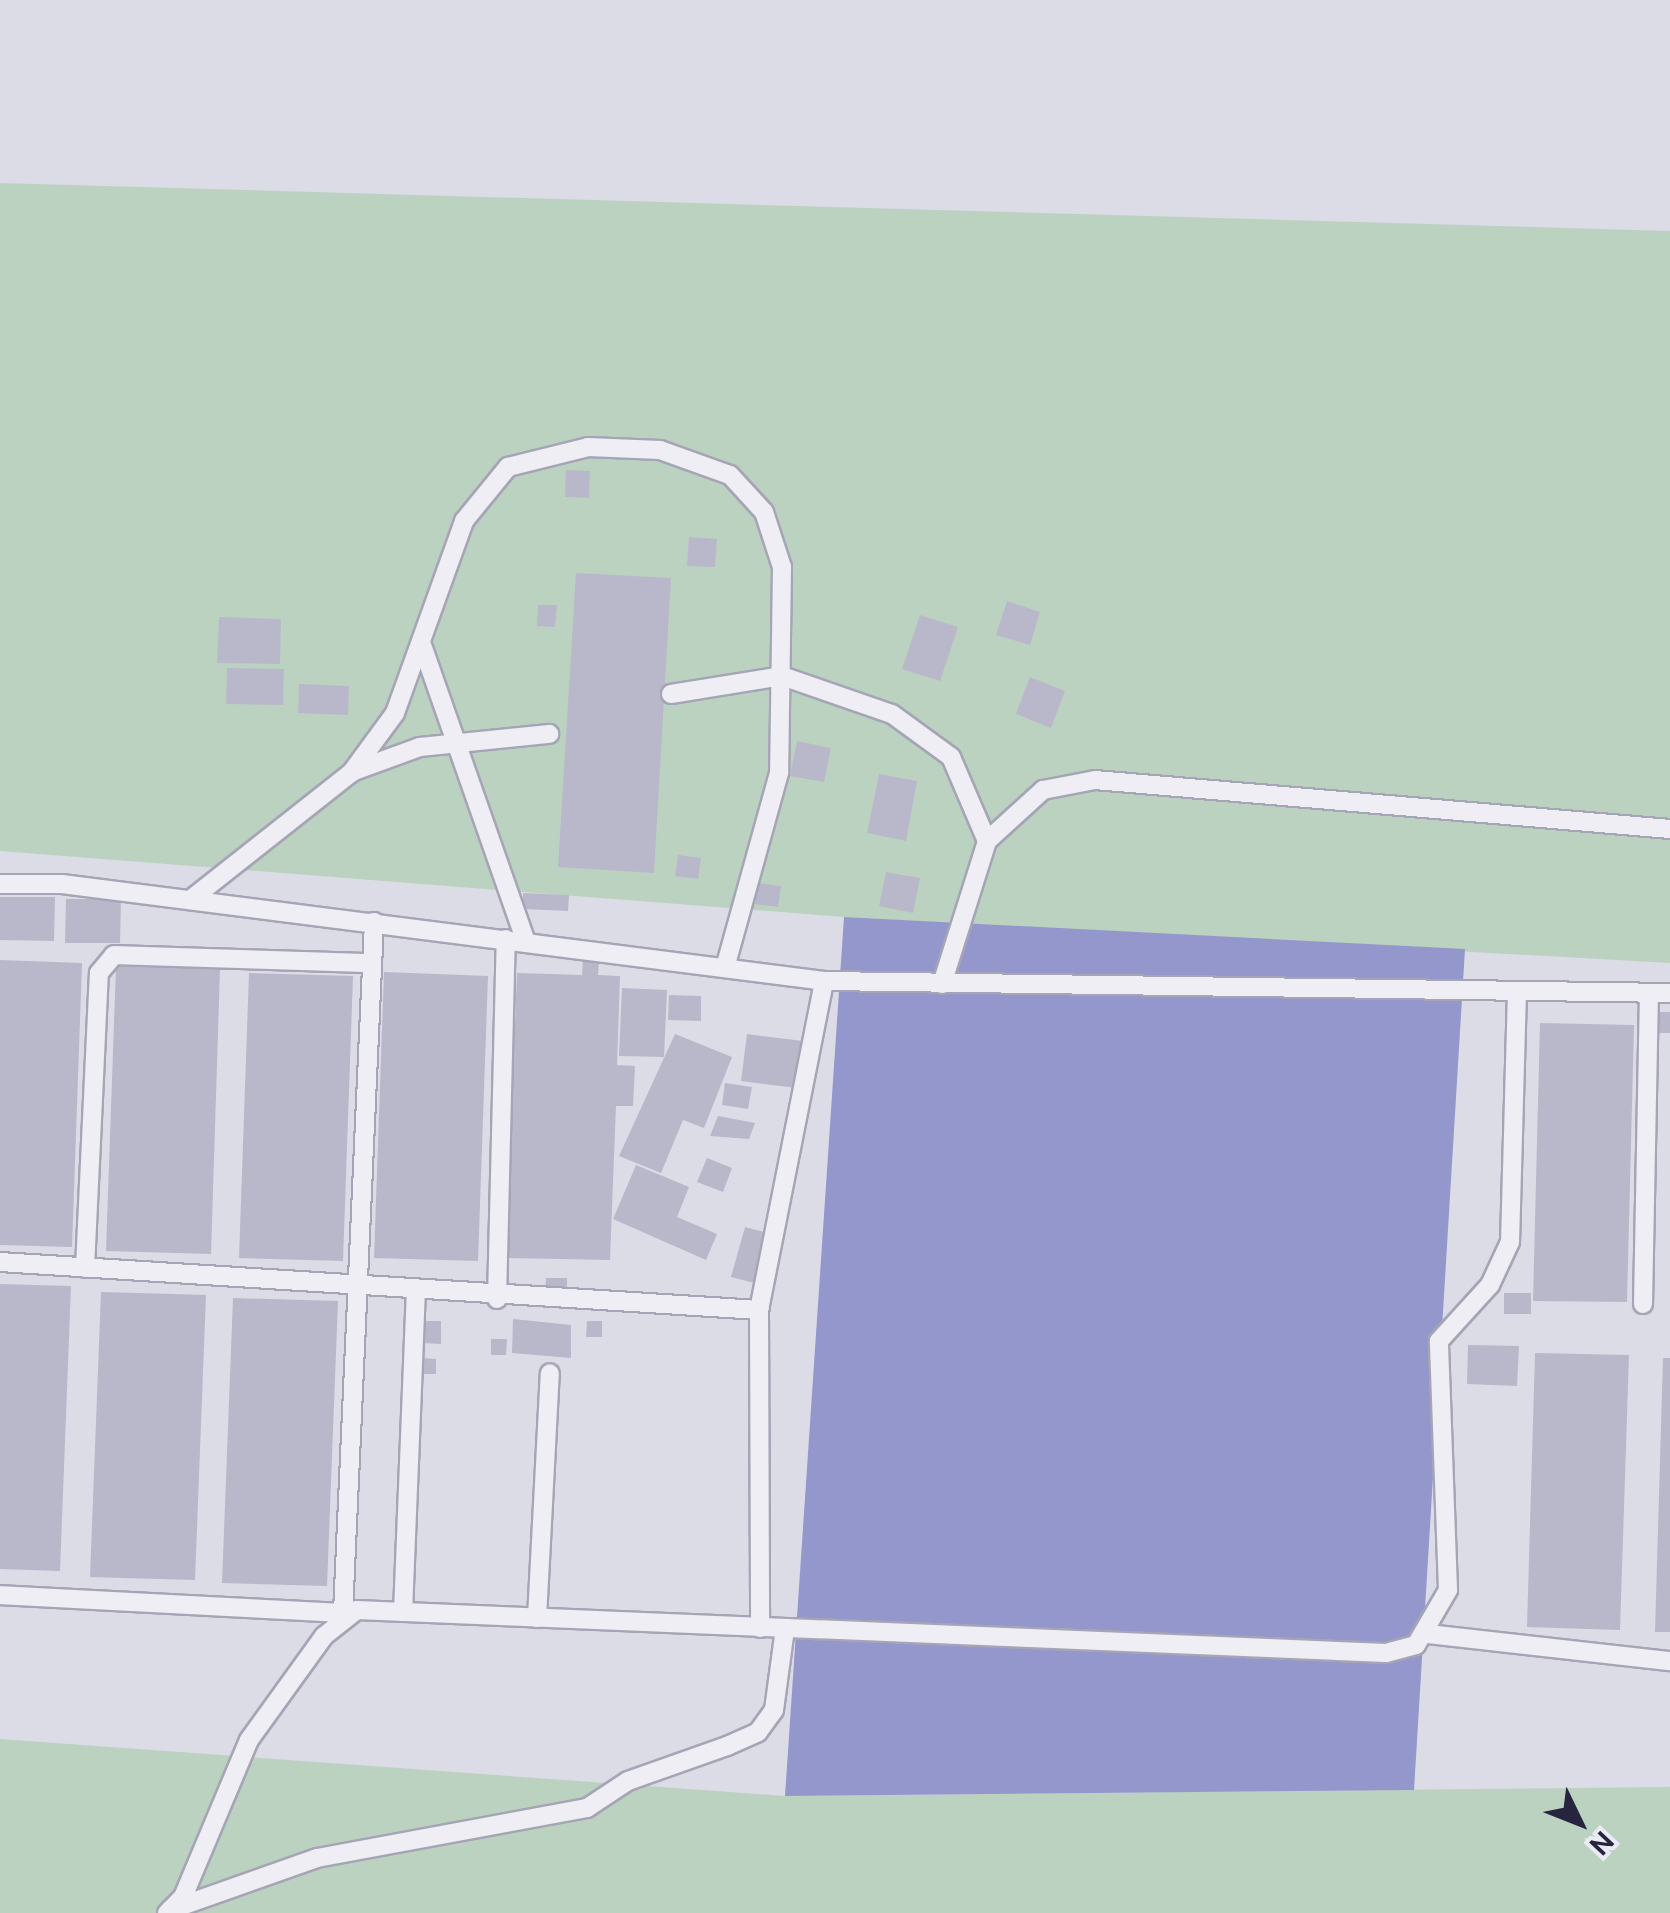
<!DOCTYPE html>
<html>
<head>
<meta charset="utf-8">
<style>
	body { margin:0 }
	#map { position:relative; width:1670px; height:1913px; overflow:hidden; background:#dcdce7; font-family:Ubuntu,sans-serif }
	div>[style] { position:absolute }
	.green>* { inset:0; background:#bcd2c0 }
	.water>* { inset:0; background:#9397cb }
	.building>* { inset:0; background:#b9b8ca }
	.roads { filter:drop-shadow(2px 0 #a5a5b5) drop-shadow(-2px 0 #a5a5b5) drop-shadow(0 2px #a5a5b5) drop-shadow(0 -2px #a5a5b5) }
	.lane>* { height:18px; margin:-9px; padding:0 9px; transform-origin:9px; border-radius:9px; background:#efeef5 }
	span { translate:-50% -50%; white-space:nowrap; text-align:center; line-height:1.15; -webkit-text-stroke:10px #ebebf5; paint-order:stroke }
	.north { position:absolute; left:1530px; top:1773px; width:100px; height:100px; -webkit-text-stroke:8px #ebebf5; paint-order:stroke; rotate:133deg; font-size:28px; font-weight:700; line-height:40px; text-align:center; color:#26243f }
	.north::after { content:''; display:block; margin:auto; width:35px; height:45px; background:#26243f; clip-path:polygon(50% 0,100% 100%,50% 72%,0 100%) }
</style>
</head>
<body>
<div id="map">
	<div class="green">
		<i style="clip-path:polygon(0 183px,1670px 231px,1670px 963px,844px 917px,0 851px)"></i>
		<i style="clip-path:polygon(0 1739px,785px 1796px,1670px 1787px,1670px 1913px,0 1913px)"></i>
	</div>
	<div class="water">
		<i style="clip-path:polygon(844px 917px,1465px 949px,1414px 1790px,785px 1796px)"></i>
	</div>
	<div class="building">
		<i style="clip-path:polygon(566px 470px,590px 471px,589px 498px,565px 497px)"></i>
		<i style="clip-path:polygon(689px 537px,717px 539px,715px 567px,687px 566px)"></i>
		<i style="clip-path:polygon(576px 573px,671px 578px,654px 873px,558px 867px)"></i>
		<i style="clip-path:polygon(1007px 601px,1040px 612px,1030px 645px,996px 635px)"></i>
		<i style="clip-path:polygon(538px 605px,557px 605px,555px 627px,537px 626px)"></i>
		<i style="clip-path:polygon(920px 615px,958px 627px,940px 681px,902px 669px)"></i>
		<i style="clip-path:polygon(219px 617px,281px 619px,280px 664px,217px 663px)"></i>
		<i style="clip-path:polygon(227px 668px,284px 669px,283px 705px,226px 704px)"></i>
		<i style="clip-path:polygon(1030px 677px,1065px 691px,1051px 728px,1016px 714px)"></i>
		<i style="clip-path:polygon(299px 684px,349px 686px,348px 715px,298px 713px)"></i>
		<i style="clip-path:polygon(797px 741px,831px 748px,824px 782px,790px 776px)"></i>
		<i style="clip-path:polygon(879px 774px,917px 781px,906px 841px,867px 833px)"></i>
		<i style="clip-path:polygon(678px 855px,701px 858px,698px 879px,675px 876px)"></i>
		<i style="clip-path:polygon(886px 872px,920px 878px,913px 913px,879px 906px)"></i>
		<i style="clip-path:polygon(758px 883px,781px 886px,778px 907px,755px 904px)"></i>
		<i style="clip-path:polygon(523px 893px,569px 895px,568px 911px,523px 909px)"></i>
		<i style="clip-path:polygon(0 897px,55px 897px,54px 941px,0 940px)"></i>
		<i style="clip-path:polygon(66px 899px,121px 899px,120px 943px,65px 943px)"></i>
		<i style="clip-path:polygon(583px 959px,599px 960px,598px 975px,620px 976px,617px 1065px,635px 1066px,633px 1106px,616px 1106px,610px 1260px,506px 1258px,517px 973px,582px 975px)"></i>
		<i style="clip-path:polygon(0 960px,82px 963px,72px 1247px,0 1245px)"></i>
		<i style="clip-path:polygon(116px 966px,220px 969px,211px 1254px,106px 1251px)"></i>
		<i style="clip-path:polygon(384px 972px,488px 976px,478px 1261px,374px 1258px)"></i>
		<i style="clip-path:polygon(249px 973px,353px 976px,343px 1261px,239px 1258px)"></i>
		<i style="clip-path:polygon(622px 988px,667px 990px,664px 1057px,619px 1056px)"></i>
		<i style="clip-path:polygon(669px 995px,701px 996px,701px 1021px,668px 1020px)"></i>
		<i style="clip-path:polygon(1658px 1012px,1670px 1012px,1670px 1033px,1658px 1033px)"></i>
		<i style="clip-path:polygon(1540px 1023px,1634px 1025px,1627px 1302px,1533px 1301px)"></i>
		<i style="clip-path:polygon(675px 1034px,732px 1057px,704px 1128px,683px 1120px,661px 1173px,619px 1156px)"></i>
		<i style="clip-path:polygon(747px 1034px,803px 1041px,797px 1088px,741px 1081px)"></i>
		<i style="clip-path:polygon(725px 1083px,752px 1087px,748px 1109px,722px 1105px)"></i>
		<i style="clip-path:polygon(718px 1116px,755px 1123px,749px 1139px,710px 1136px)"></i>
		<i style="clip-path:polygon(707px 1158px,732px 1168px,723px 1192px,697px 1182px)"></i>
		<i style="clip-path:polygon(636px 1165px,689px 1187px,677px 1217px,717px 1234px,706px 1260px,613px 1219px)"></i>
		<i style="clip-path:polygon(745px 1227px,771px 1234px,758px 1284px,731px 1277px)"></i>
		<i style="clip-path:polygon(546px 1278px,567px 1278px,567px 1295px,545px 1294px)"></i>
		<i style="clip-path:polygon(0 1284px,71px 1286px,60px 1571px,0 1569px)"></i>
		<i style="clip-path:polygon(101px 1292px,206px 1295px,195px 1580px,90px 1577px)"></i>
		<i style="clip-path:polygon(1504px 1293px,1531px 1293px,1531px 1314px,1504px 1314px)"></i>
		<i style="clip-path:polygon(233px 1298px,338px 1301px,327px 1586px,222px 1583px)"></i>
		<i style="clip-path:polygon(513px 1319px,571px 1325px,571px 1358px,512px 1353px)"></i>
		<i style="clip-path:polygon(422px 1321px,441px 1321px,441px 1344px,422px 1343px)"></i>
		<i style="clip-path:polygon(587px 1321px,602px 1321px,602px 1337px,586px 1337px)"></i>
		<i style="clip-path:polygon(491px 1339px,507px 1339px,506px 1355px,491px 1355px)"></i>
		<i style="clip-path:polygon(1468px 1345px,1519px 1346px,1517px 1386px,1467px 1384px)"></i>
		<i style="clip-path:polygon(1535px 1353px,1629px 1355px,1620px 1630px,1527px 1627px)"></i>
		<i style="clip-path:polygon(421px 1358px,436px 1359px,436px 1374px,420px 1374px)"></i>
		<i style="clip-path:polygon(1663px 1358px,1670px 1358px,1670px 1632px,1655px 1632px)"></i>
	</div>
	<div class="roads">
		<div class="lane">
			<i style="left:422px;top:645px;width:315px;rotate:70.7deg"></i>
			<i style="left:671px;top:694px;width:112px;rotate:-9.2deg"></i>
			<i style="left:782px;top:676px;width:116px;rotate:19.1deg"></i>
			<i style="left:892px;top:714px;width:73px;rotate:36.1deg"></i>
			<i style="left:951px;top:757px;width:91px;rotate:66.8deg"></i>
			<i style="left:354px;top:771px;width:70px;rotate:-20deg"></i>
			<i style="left:420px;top:747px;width:130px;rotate:-5.8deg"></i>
			<i style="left:0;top:884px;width:62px"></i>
			<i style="left:62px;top:884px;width:768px;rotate:7.25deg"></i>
			<i style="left:824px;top:981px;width:846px;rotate:0.81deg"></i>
			<i style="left:190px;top:900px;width:205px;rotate:-38.3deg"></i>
			<i style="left:351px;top:773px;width:74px;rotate:-53.7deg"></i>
			<i style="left:395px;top:713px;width:204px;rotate:-70.2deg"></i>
			<i style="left:464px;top:521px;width:70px;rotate:-50.8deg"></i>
			<i style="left:508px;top:467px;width:82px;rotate:-14deg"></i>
			<i style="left:588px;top:447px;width:72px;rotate:2.4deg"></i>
			<i style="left:660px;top:450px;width:74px;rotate:19.7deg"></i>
			<i style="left:730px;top:475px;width:50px;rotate:47.4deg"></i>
			<i style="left:764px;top:512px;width:58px;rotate:71.9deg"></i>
			<i style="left:782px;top:567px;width:206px;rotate:90.8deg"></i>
			<i style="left:779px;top:773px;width:202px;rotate:105.5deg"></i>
			<i style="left:942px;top:984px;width:150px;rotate:-72.5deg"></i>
			<i style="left:987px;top:841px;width:76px;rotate:-42.3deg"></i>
			<i style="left:1043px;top:790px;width:53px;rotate:-10.9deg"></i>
			<i style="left:1095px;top:780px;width:577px;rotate:4.87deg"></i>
			<i style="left:0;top:1262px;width:761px;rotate:3.62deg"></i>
			<i style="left:759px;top:1310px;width:335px;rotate:-78.8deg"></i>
			<i style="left:85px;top:1268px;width:295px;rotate:-87.3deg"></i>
			<i style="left:99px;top:973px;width:23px;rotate:-50deg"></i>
			<i style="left:114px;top:955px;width:258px;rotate:1.8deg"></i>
			<i style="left:497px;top:1299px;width:360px;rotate:-88.6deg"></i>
			<i style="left:1643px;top:1304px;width:311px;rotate:-88.9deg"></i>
			<i style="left:759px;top:1310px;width:318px;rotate:89.8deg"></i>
			<i style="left:0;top:1595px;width:343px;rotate:3deg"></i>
			<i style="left:343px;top:1613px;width:692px;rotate:-87.43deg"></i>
			<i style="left:403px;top:1612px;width:320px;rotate:-87.7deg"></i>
			<i style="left:537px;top:1618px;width:245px;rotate:-87deg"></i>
			<i style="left:1428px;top:1634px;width:244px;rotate:6.4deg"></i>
			<i style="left:170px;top:1910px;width:156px;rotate:-19.5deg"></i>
			<i style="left:317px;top:1858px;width:275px;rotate:-10.5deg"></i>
			<i style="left:587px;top:1808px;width:49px;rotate:-33.4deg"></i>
			<i style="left:628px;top:1781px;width:105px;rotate:-19.5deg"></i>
			<i style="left:727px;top:1746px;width:34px;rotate:-24deg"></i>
			<i style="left:758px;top:1732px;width:27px;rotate:-54deg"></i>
			<i style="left:774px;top:1710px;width:82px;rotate:-82.3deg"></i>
			<i style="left:167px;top:1913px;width:23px;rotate:-45deg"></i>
			<i style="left:183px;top:1897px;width:170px;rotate:-67.2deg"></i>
			<i style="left:249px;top:1740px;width:128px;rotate:-54.2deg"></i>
			<i style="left:324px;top:1636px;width:42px;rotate:-38.2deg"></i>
			<i style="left:357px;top:1610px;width:1030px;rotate:2.39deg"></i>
			<i style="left:1386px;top:1653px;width:31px;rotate:-15deg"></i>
			<i style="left:1416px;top:1645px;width:64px;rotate:-59.8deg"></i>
			<i style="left:1448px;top:1590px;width:249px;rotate:-92.1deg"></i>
			<i style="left:1439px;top:1341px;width:76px;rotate:-47.7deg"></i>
			<i style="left:1490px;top:1285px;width:47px;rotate:-65.1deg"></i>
			<i style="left:1510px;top:1242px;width:245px;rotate:-88.4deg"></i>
		</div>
	</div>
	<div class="north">N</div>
</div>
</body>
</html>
